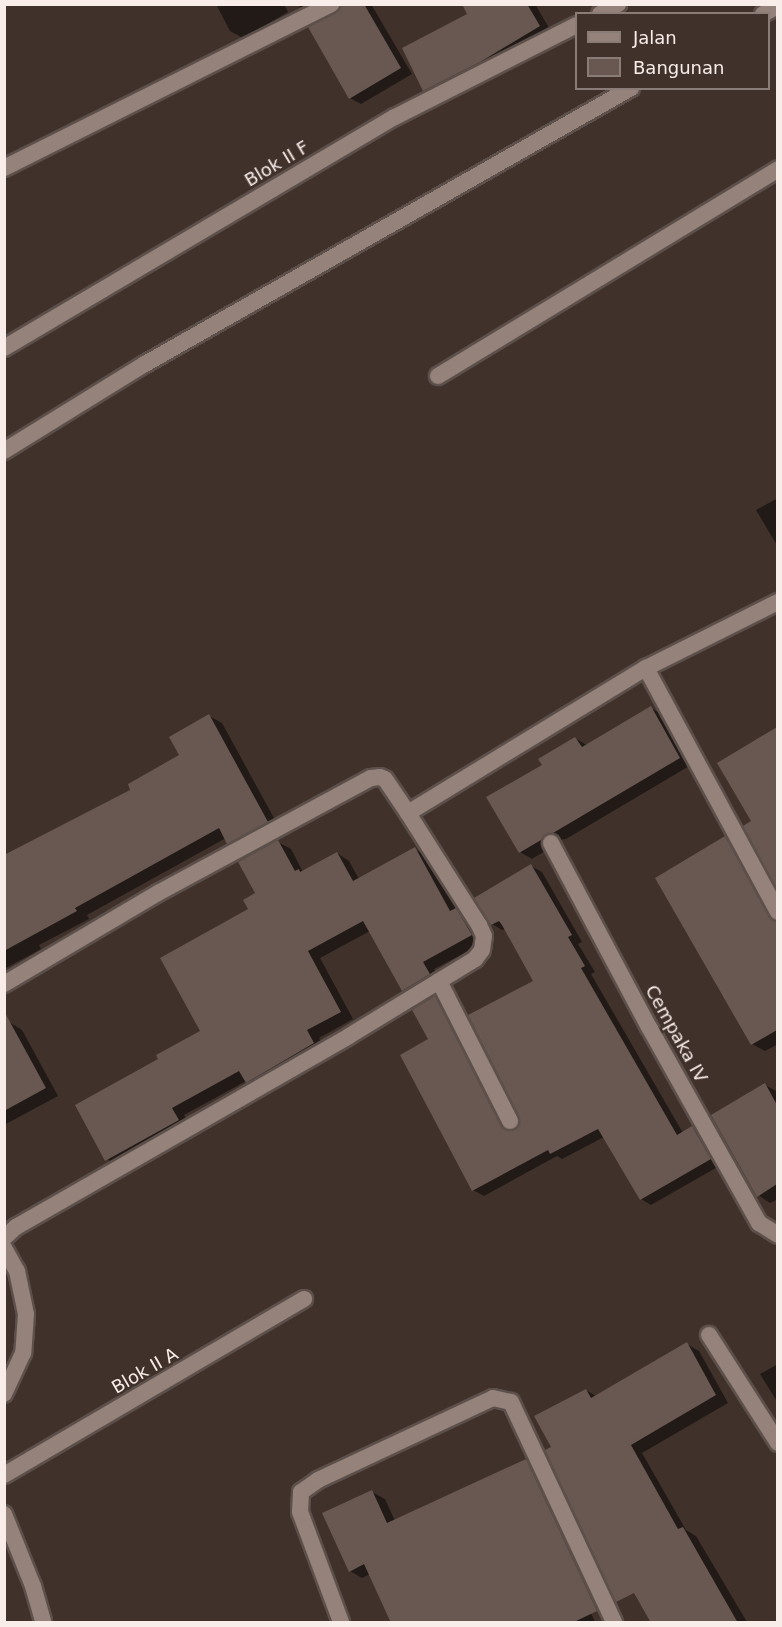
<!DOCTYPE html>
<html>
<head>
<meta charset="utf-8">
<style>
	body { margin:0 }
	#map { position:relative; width:782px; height:1627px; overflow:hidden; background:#40312b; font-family:"DejaVu Sans",sans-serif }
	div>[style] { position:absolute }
	.shadow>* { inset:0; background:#0007 }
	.building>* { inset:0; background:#695851 }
	.roads { filter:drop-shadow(2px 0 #5d504b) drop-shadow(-2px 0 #5d504b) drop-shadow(0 2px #5d504b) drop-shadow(0 -2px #5d504b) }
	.minor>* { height:16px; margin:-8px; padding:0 8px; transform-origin:8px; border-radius:8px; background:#94827b }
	span { translate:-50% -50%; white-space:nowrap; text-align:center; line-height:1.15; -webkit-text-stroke:4.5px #40312b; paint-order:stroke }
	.street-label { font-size:18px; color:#f8ede9 }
	.frame { position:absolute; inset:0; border:6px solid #f8ede9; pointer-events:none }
	.legend { position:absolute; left:575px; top:12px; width:195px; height:78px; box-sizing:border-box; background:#40312b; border:2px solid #8a7c77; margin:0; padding:8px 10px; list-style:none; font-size:18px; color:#f8ede9 }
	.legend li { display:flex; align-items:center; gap:12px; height:30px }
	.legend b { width:30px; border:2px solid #8a7c77 }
</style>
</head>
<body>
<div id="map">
	<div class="shadow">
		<i style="clip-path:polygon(216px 4px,284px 4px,288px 12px,243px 38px,230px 31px)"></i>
		<i style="clip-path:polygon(296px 4px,330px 4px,310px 15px)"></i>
		<i style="clip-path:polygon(343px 4px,371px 4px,412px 74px,361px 104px,350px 98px,337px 14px)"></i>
		<i style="clip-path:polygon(485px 4px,535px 4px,552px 33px,437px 97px,425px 90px)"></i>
		<i style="clip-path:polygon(778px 498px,778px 547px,756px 510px)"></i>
		<i style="clip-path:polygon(651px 708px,663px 715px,691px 765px,566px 839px,558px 840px,553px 846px,532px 859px,520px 852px,544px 766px,575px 738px,588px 746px)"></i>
		<i style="clip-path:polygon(209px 716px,222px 723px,280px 829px,241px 850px,226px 838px,87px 915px,89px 919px,39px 945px,41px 949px,4px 969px,4px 857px,133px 790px,181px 756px)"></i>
		<i style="clip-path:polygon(777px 730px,778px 730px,778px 886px,745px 826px,753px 821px)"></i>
		<i style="clip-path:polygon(725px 838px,738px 845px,778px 918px,778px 1044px,765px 1051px,752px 1044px)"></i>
		<i style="clip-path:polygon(278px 842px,291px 849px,303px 872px,337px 853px,349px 861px,359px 879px,415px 849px,428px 857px,458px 911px,469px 917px,484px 943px,434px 969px,442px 982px,416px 998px,403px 990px,370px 931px,320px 958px,353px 1019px,319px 1038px,326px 1050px,260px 1089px,246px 1081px,184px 1115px,191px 1128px,119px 1167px,107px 1159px,160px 1059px,202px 1032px)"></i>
		<i style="clip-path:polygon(531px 866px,542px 872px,582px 942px,578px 944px,595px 972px,591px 974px,683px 1133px,692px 1128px,703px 1134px,721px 1165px,651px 1205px,641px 1199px,604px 1137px,562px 1159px,557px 1156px,484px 1196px,473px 1190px,430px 1039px,435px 998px,446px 1004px,511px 1132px,520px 1128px,535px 981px,505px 929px,502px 930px,492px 924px)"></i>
		<i style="clip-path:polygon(9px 1022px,22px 1030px,58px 1096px,4px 1125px,4px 1025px)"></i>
		<i style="clip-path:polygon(765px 1085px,778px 1092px,778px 1199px,770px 1203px,758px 1195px)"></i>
		<i style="clip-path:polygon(687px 1344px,699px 1351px,728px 1403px,642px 1453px,686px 1530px,696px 1536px,747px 1622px,652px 1622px,586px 1390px,596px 1396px)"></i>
		<i style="clip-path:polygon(778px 1364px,778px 1403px,760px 1374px)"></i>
		<i style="clip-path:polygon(526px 1473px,595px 1622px,392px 1622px,370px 1574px,362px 1578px,350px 1571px,372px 1492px,385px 1499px,395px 1521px)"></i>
	</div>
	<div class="building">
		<i style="clip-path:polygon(341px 4px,364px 4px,401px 68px,349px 99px,308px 27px,336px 13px)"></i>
		<i style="clip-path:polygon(462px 4px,527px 4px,540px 26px,480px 62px,423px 91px,402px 48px,467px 14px)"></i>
		<i style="clip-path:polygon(651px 706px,680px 758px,553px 833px,546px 834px,541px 840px,519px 853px,486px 797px,542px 765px,538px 759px,575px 737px,582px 747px)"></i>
		<i style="clip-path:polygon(209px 714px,268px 822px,227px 844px,219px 828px,75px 908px,77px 911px,4px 951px,4px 855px,130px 790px,128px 784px,179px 755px,169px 737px)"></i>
		<i style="clip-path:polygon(777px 727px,777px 889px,743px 826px,751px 821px,717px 763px)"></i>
		<i style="clip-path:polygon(725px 836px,769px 917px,777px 922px,777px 1030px,751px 1045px,655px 878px)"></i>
		<i style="clip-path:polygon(278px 840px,295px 871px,299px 869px,300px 872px,337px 852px,353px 881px,415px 847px,450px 911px,456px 908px,472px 935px,423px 962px,430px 974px,402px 991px,363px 921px,308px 951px,341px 1012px,307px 1030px,314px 1043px,246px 1083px,239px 1071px,172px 1108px,179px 1120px,105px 1161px,75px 1105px,158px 1059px,156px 1055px,200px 1031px,160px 958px,248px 909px,243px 900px,255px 893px,238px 862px)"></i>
		<i style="clip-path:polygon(531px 864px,572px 935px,568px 937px,585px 966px,581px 968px,677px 1135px,692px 1126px,711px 1159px,640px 1200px,598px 1129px,550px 1154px,548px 1150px,472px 1191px,400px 1055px,428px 1039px,412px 1010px,435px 996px,501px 1126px,509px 1131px,518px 1127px,519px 1116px,468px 1015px,533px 981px,502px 925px,499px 921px,491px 925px,474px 898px)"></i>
		<i style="clip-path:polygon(4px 1011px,46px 1088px,4px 1111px)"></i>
		<i style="clip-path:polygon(765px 1083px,777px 1105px,777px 1184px,757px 1197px,711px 1115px)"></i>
		<i style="clip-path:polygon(687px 1342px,716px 1395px,631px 1445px,678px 1529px,683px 1527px,738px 1623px,651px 1623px,634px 1593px,616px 1602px,545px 1450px,551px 1447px,534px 1416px,586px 1389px,591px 1398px)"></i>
		<i style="clip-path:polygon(526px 1459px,597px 1611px,572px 1623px,391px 1623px,364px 1564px,349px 1572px,322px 1513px,372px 1490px,387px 1523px)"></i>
	</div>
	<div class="roads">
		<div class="minor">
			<i style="left:600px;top:14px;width:21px;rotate:-29deg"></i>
			<i style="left:763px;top:14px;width:17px;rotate:-28deg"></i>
			<i style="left:4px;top:168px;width:366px;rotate:-26.6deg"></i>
			<i style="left:4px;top:348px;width:454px;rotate:-30.6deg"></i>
			<i style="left:395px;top:117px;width:203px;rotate:-26.9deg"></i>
			<i style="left:438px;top:376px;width:398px;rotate:-31.3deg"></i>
			<i style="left:4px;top:451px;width:166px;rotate:-31.7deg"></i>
			<i style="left:145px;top:364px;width:559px;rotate:-29.59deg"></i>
			<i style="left:646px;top:668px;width:277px;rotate:61.6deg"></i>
			<i style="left:551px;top:843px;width:208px;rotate:62deg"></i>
			<i style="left:649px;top:1027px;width:225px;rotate:60.7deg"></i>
			<i style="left:759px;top:1223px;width:22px;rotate:32deg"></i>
			<i style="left:439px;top:981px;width:157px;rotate:63.1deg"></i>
			<i style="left:4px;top:984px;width:179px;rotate:-30.6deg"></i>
			<i style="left:158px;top:893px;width:242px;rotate:-28.4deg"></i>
			<i style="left:371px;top:778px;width:9px;rotate:-6deg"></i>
			<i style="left:380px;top:777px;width:5px;rotate:22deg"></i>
			<i style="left:385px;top:779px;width:41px;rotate:55.9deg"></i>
			<i style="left:4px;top:1238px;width:16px;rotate:-43deg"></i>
			<i style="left:16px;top:1227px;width:384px;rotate:-29.8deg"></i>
			<i style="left:349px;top:1036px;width:148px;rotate:-31.4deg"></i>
			<i style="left:475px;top:959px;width:11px;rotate:-52deg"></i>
			<i style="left:482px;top:950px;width:14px;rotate:-82deg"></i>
			<i style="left:484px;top:936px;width:12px;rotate:-114deg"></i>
			<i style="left:479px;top:925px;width:133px;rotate:-122.4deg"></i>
			<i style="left:408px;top:813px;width:279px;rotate:-31.4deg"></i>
			<i style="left:646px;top:668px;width:148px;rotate:-26.6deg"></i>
			<i style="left:4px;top:1248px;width:26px;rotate:61deg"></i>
			<i style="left:17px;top:1271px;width:44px;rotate:78.2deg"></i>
			<i style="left:26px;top:1314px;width:39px;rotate:94deg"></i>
			<i style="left:23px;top:1353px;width:45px;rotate:114.9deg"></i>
			<i style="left:709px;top:1335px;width:128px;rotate:57.4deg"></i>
			<i style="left:4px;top:1475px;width:348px;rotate:-30.4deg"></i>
			<i style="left:4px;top:1514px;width:78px;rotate:68.1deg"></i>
			<i style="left:33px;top:1586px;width:37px;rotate:74deg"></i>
			<i style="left:341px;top:1622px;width:117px;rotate:-110.4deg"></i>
			<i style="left:300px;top:1512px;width:20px;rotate:-87deg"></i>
			<i style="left:301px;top:1492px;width:21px;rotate:-35deg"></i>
			<i style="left:318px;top:1480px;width:193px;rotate:-25.1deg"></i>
			<i style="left:493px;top:1398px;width:18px;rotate:13deg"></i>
			<i style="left:511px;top:1402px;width:243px;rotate:64.9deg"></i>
		</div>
	</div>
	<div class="street-label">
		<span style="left:277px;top:164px;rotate:-31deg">Blok II F</span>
		<span style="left:676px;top:1034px;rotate:61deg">Cempaka IV</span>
		<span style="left:145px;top:1371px;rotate:-30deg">Blok II A</span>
	</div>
	<div class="frame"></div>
	<ul class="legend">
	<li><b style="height:8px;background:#94827b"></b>Jalan</li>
	<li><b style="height:16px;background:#695851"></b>Bangunan</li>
	</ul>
</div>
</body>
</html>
